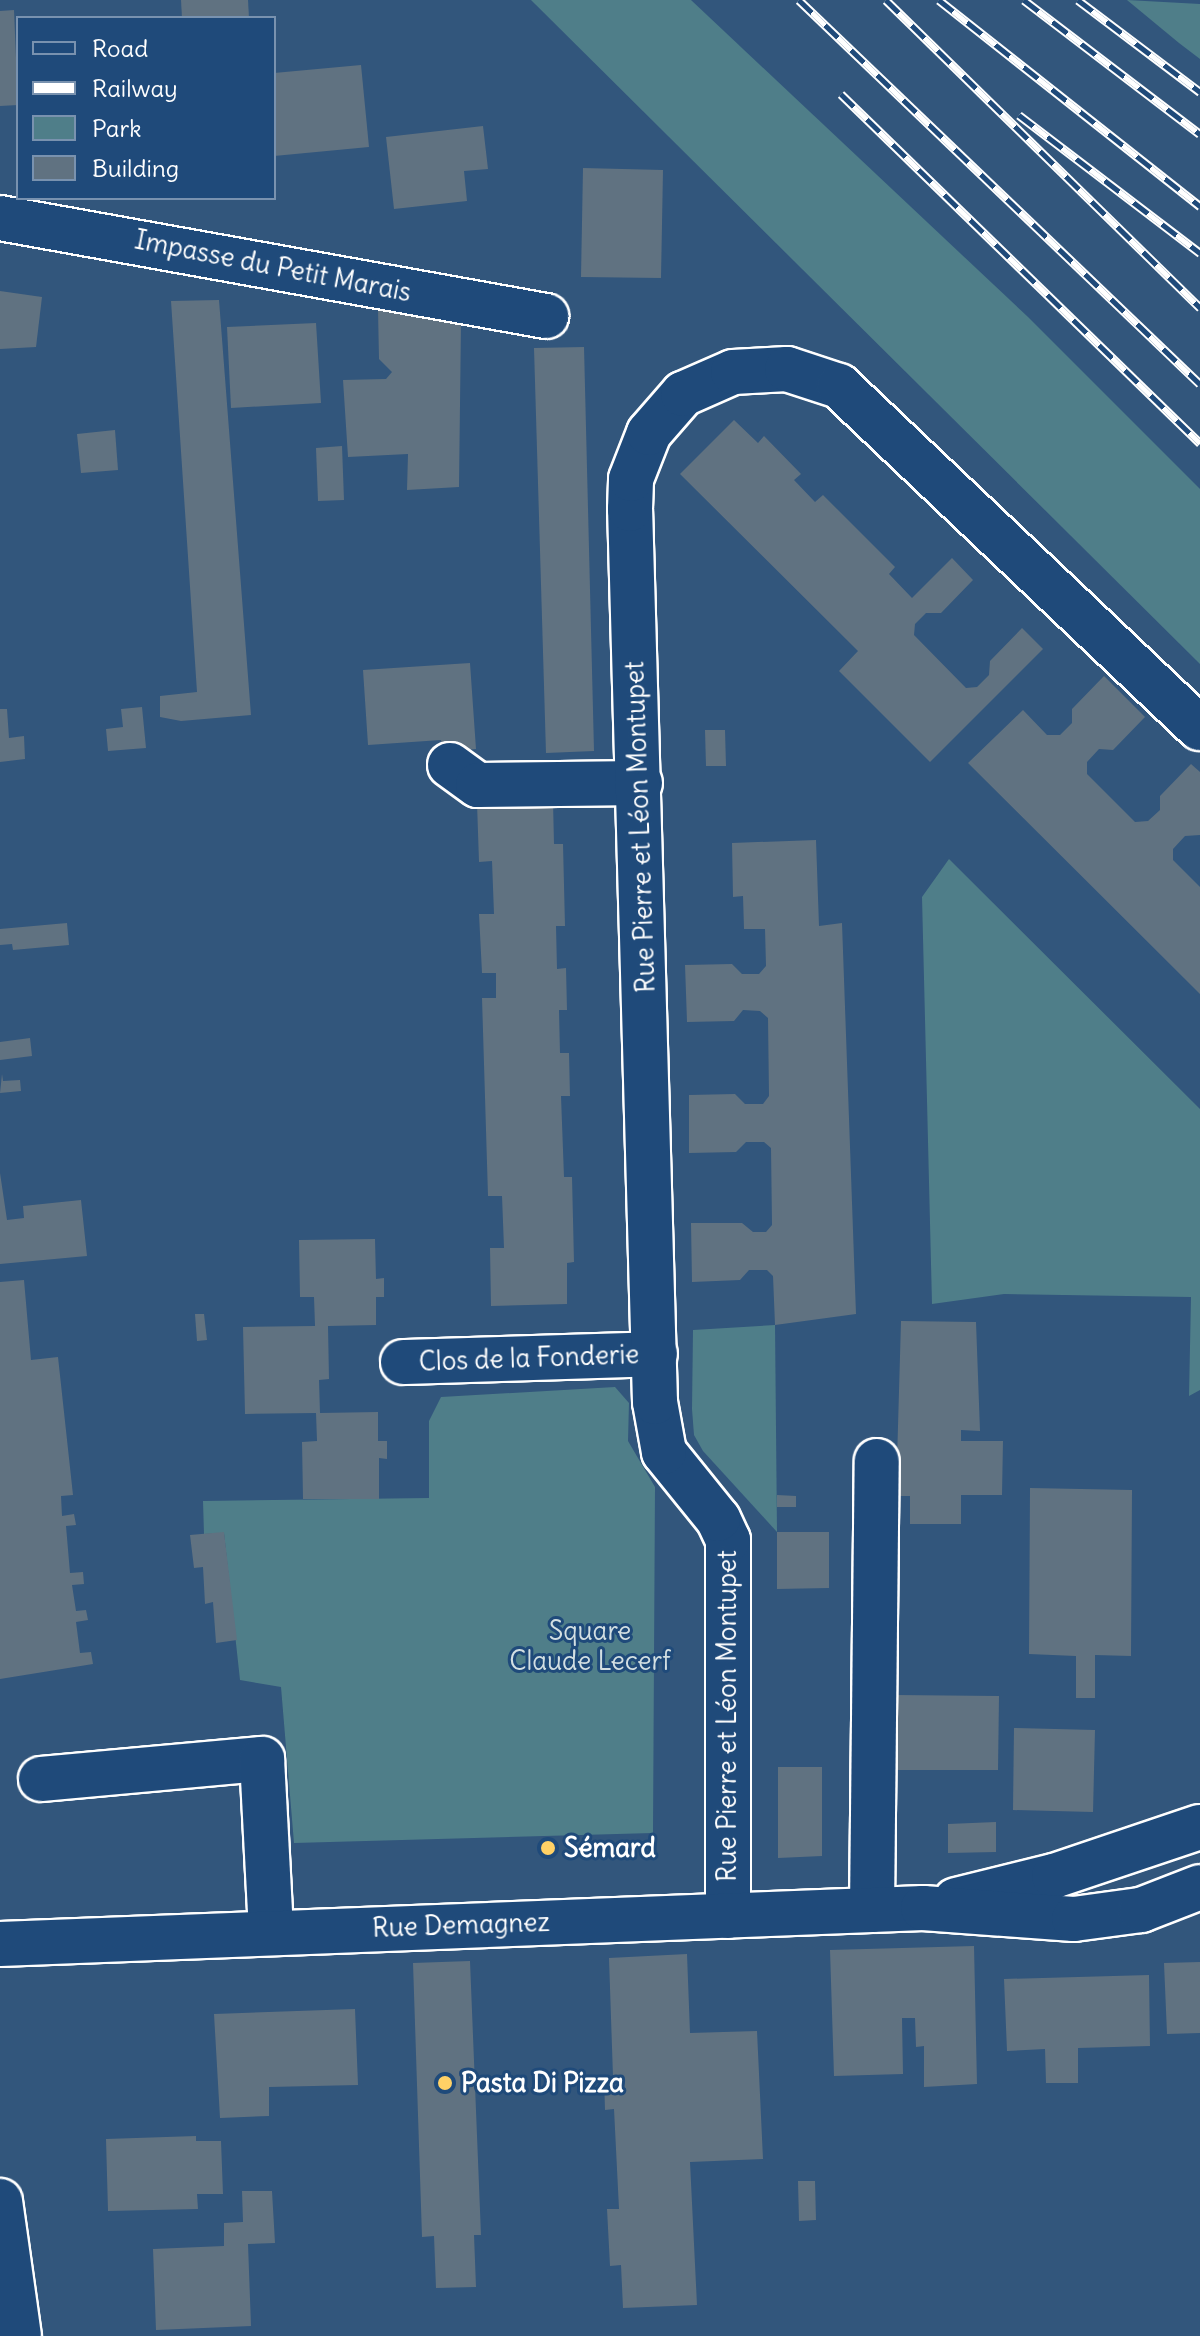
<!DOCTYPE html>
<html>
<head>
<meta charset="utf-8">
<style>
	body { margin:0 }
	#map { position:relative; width:1200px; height:2336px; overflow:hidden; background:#32567c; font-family:Delius,sans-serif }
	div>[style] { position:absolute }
	.green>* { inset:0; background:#4f7e89 }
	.building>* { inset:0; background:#607281 }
	.roads { filter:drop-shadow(2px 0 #fff) drop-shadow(-2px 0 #fff) drop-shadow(0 2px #fff) drop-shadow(0 -2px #fff) }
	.minor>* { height:44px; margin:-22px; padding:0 22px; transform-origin:22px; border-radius:22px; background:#1f4a7a }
	.rail>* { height:9px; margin-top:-4.5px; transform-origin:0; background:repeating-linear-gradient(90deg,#1f4a7a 0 18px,#fff 0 36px); box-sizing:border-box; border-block:2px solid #fff }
	.dots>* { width:22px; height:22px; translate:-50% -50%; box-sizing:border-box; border:4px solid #1f4a7a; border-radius:50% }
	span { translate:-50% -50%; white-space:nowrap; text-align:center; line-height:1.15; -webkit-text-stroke:6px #1f4a7a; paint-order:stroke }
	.street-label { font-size:26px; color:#fff }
	.park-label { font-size:26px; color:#d3dfe2 }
	.poi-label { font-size:26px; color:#fff; font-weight:700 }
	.left { translate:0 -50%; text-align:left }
	.legend { position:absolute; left:16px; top:16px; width:260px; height:184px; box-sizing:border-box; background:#1f4a7a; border:2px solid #7992af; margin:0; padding:10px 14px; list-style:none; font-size:24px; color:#fff }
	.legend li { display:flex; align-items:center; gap:16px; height:40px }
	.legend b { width:40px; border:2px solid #7992af }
</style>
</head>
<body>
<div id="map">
	<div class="green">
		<i style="clip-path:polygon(531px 0,691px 0,1028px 317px,1200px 489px,1200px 664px)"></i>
		<i style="clip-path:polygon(1127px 0,1200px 4px,1200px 59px,1179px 43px)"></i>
		<i style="clip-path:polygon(949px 859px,1200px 1109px,1200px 1390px,1189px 1396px,1191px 1297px,1004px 1294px,932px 1304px,922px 897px)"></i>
		<i style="clip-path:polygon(775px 1325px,777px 1532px,703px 1451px,694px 1435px,692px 1409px,693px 1330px)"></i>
		<i style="clip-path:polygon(615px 1387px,629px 1403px,628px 1441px,655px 1487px,653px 1833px,294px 1843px,281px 1687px,240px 1680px,224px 1533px,204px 1534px,203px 1501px,429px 1498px,429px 1421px,441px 1397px)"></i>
	</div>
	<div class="building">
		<i style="clip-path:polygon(181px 0,248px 0,249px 18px,182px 18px)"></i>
		<i style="clip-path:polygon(14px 10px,18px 105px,0 106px,0 11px)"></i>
		<i style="clip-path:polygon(361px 65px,369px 147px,274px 156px,274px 73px)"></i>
		<i style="clip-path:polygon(483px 126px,488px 169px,464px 171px,467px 201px,394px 209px,386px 137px)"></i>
		<i style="clip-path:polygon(583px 168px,663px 170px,661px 278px,581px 277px)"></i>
		<i style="clip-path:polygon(0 291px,42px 297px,36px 347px,0 349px)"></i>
		<i style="clip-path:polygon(219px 300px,251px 715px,181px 721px,160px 717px,160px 696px,197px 692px,171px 301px)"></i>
		<i style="clip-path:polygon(378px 310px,461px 322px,459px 487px,407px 490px,408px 454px,348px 457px,343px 380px,386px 379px,392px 372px,379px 359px)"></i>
		<i style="clip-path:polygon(316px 323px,321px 403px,231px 408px,227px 327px)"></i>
		<i style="clip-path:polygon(584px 347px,594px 751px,546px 753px,534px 348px)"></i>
		<i style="clip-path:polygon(734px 420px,758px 443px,764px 436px,801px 474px,794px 480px,815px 502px,823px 495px,895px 567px,889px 574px,912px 598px,952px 558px,973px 580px,941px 613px,926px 613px,915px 624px,914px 635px,966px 688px,977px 687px,989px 675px,990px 661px,1022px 628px,1043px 649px,930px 762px,839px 671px,858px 651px,680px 474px)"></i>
		<i style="clip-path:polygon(115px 430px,118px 470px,81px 473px,77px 434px)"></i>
		<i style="clip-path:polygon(342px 446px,344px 500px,318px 501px,316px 448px)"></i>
		<i style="clip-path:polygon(470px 663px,476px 749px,442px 752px,441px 740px,368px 745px,363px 670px)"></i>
		<i style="clip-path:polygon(1104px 676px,1145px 717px,1113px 750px,1099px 749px,1087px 762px,1087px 774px,1135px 822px,1148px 821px,1160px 810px,1160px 796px,1191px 764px,1200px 772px,1200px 835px,1185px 836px,1173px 849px,1173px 860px,1200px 887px,1200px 994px,968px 763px,1023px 710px,1047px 735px,1060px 735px,1072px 723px,1072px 709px)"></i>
		<i style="clip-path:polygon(142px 707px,146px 748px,108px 751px,106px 729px,123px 727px,121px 709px)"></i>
		<i style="clip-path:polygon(0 709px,7px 709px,9px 738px,24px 736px,25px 759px,0 762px)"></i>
		<i style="clip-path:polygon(705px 730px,725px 730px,726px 766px,706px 766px)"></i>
		<i style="clip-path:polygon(553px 801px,554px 844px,563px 844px,565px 926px,556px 926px,557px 969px,566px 968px,567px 1010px,559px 1010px,560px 1053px,569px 1053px,570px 1096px,561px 1096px,564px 1177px,572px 1177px,574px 1262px,567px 1263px,567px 1304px,491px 1306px,490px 1248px,504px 1248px,502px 1196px,488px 1196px,482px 998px,496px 998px,496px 973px,482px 973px,479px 914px,494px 914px,492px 861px,479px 862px,477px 803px)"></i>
		<i style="clip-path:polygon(816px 840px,819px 926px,842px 923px,856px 1314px,775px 1325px,773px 1276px,767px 1270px,749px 1270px,740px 1280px,692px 1282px,691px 1223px,742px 1223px,753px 1232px,766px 1232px,772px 1225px,771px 1148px,764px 1142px,746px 1142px,736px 1152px,689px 1153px,689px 1095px,735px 1094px,745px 1104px,763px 1104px,769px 1096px,768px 1018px,760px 1011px,743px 1010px,734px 1021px,687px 1022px,685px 965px,732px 964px,742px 974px,759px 974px,766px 966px,765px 929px,744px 929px,743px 896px,733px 897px,732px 843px)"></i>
		<i style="clip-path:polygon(67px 923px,69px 945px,13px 950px,12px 944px,0 945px,0 929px)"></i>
		<i style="clip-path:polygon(30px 1038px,32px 1056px,0 1060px,0 1042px)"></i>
		<i style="clip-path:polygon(2px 1074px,3px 1081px,20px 1080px,21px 1091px,0 1093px)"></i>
		<i style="clip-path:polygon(0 1173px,7px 1220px,24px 1218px,23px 1206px,81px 1200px,87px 1256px,0 1264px)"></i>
		<i style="clip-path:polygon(375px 1239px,376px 1279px,384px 1278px,384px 1297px,376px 1297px,376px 1325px,328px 1326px,329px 1379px,319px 1380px,320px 1413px,378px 1412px,378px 1441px,387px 1441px,387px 1459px,379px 1458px,379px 1499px,303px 1499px,302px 1442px,317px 1441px,316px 1413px,245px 1414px,243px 1327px,315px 1326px,314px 1297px,300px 1297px,299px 1240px)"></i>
		<i style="clip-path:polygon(24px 1280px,31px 1360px,58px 1357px,73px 1495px,61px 1496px,62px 1516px,74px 1514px,76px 1525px,66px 1526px,70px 1573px,83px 1572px,84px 1584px,72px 1585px,76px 1611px,86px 1610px,88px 1620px,76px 1622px,80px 1653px,91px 1652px,93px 1664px,0 1679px,0 1282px)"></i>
		<i style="clip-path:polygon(195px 1314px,204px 1314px,207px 1340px,197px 1341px)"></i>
		<i style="clip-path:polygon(901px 1321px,976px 1322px,980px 1431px,961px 1430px,961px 1441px,1003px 1441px,1002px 1495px,961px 1495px,961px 1524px,910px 1524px,910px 1496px,896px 1496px)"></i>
		<i style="clip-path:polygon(1030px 1488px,1132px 1490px,1131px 1656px,1095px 1655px,1095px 1698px,1076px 1698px,1076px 1656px,1029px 1654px)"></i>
		<i style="clip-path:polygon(777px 1495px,796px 1496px,796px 1507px,777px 1507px)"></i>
		<i style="clip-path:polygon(224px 1532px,237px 1640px,216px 1643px,213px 1602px,205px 1604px,203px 1567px,194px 1568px,190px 1535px)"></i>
		<i style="clip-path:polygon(777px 1532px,829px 1532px,829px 1588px,777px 1589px)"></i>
		<i style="clip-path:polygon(895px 1695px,999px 1696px,998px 1770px,893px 1770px)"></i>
		<i style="clip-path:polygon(1014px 1728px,1095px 1730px,1093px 1812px,1013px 1810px)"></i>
		<i style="clip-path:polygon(778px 1767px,822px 1767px,822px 1856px,778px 1858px)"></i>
		<i style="clip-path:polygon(996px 1822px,996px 1852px,948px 1853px,948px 1824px)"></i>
		<i style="clip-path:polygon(974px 1946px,977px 2084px,924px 2087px,924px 2046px,916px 2047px,915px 2018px,902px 2018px,903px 2074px,834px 2076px,830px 1950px)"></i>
		<i style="clip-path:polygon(687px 1954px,690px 2033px,757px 2031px,763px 2159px,690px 2162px,697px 2305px,623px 2308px,621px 2265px,610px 2266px,607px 2209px,619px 2209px,614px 2109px,605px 2110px,604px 2077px,613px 2077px,609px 1958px)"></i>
		<i style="clip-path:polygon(470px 1961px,481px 2235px,474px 2235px,476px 2287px,436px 2288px,434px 2236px,422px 2237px,413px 1963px)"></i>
		<i style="clip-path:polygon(1200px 1962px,1200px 2033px,1167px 2034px,1164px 1963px)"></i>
		<i style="clip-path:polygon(1149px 1975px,1150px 2046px,1078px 2048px,1078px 2083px,1046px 2083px,1045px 2049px,1007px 2051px,1004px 1979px)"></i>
		<i style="clip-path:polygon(355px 2009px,358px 2085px,269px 2087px,269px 2116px,220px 2118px,214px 2014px)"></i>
		<i style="clip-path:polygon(196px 2136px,196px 2141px,221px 2141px,223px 2194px,197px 2194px,198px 2209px,108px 2211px,106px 2139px)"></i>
		<i style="clip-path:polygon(798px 2181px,815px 2181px,816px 2220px,799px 2221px)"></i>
		<i style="clip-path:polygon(242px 2191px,272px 2191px,275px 2243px,248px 2244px,251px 2326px,156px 2330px,153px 2249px,224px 2246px,224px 2223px,243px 2222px)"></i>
	</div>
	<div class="roads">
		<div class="minor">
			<i style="left:0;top:218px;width:555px;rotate:10.18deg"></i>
			<i style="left:450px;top:765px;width:34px;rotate:36deg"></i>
			<i style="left:478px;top:785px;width:162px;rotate:-0.7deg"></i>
			<i style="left:403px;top:1362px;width:252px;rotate:-1.8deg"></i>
			<i style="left:41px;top:1779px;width:222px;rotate:-5.2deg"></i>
			<i style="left:262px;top:1759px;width:173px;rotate:87deg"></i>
			<i style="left:956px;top:1900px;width:101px;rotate:-13.8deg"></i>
			<i style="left:1054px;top:1876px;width:154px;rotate:-18.6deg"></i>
			<i style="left:872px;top:1910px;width:449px;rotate:-89.4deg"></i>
			<i style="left:728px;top:1916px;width:376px;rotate:-90deg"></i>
			<i style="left:728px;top:1540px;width:23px;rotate:-115deg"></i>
			<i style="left:718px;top:1519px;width:86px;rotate:-128.9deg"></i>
			<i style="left:664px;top:1452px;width:51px;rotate:-100.2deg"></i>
			<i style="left:655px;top:1402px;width:893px;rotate:-91.6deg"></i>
			<i style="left:630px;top:509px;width:30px;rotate:-88deg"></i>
			<i style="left:631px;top:479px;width:49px;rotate:-68.6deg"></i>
			<i style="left:649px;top:433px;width:52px;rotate:-48.9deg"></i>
			<i style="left:683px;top:394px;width:55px;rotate:-23.7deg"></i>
			<i style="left:733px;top:372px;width:54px;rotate:-3.2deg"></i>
			<i style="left:787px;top:369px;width:55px;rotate:18.1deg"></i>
			<i style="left:839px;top:386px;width:497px;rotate:43.5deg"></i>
			<i style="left:0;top:1944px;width:924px;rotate:-2.23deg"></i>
			<i style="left:923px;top:1908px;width:151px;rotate:4.2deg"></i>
			<i style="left:1074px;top:1919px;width:68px;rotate:-7.7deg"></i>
			<i style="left:1141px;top:1910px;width:63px;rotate:-21.3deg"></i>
			<i style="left:0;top:2201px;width:136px;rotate:82deg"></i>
		</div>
	</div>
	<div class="rail">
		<i style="left:799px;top:0;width:555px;rotate:43.76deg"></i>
		<i style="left:886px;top:0;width:440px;rotate:44.4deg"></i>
		<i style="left:939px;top:0;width:333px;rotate:38.3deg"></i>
		<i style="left:1024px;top:0;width:221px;rotate:37.3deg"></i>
		<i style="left:1078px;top:0;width:153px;rotate:37deg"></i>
		<i style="left:841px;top:94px;width:501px;rotate:44.19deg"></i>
		<i style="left:1019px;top:115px;width:228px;rotate:37.3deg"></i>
	</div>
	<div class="dots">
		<i style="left:548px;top:1848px;background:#ffd166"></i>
		<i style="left:445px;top:2083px;background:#ffd166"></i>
	</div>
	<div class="street-label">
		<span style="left:273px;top:266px;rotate:11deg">Impasse du Petit Marais</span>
		<span style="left:640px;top:827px;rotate:-92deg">Rue Pierre et Léon Montupet</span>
		<span style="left:529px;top:1358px;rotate:-2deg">Clos de la Fonderie</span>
		<span style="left:727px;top:1716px;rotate:-90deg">Rue Pierre et Léon Montupet</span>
		<span style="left:461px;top:1925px;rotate:-2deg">Rue Demagnez</span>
	</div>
	<div class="park-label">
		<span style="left:590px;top:1646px">Square<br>Claude Lecerf</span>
	</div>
	<div class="poi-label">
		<span class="left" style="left:564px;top:1848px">Sémard</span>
		<span class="left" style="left:461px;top:2083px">Pasta Di Pizza</span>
	</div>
	<ul class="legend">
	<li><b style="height:10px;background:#1f4a7a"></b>Road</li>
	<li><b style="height:10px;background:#fff"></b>Railway</li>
	<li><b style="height:22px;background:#4f7e89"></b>Park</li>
	<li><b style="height:22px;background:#607281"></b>Building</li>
	</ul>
</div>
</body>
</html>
